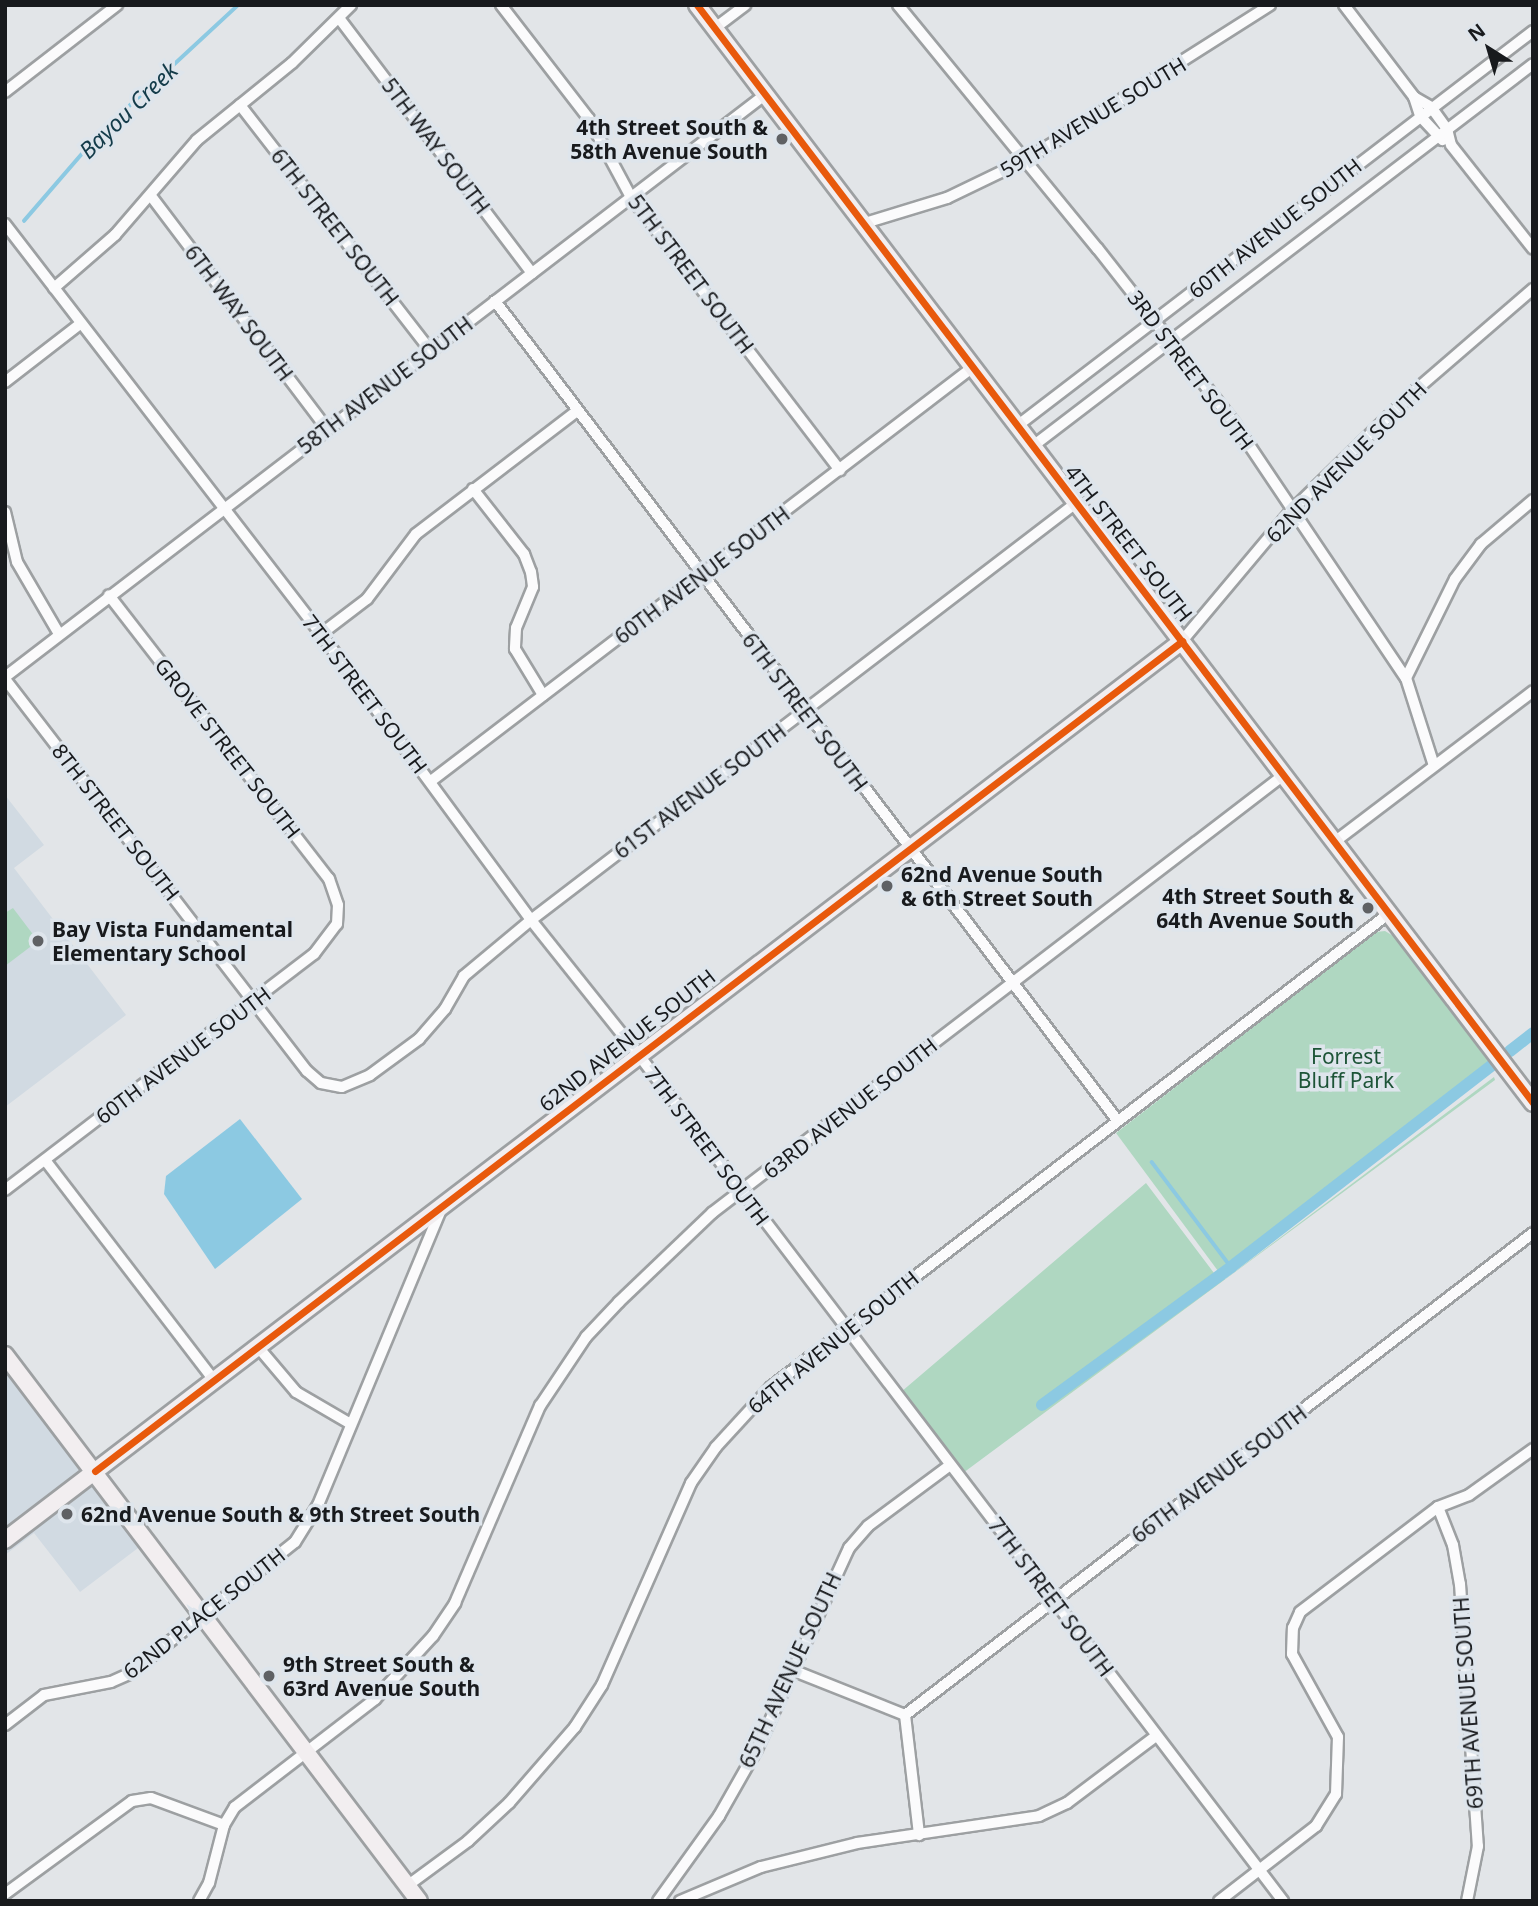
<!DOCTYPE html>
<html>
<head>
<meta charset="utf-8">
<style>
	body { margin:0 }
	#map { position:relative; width:1538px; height:1906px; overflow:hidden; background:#e2e5e8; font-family:"Noto Sans",sans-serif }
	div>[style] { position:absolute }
	.built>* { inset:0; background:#d1dae2 }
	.green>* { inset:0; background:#afd7c1 }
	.water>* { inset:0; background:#8cc9e2 }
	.stream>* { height:3.5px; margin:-1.75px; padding:0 1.75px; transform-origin:1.75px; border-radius:1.75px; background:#8cc9e2 }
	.canal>* { height:12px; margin:-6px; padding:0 6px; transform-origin:6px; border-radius:6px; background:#8cc9e2 }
	.roads { filter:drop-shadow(2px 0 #9da0a2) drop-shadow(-2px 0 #9da0a2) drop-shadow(0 2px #9da0a2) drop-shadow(0 -2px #9da0a2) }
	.street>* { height:10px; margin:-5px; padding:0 5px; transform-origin:5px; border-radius:5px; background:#fbfbfc }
	.secondary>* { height:16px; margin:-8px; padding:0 8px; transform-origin:8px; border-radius:8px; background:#f2eef0 }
	.cycleway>* { height:7px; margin:-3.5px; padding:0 3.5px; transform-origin:3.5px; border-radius:3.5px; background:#e8590c }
	.dots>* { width:19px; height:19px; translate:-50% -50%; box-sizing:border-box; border:4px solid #dee5ec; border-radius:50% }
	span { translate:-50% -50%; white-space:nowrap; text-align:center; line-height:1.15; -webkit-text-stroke:7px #dee5ec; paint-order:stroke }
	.street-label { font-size:21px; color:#181a1d }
	.poi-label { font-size:21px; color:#181a1d; font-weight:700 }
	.right { translate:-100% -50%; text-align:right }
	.left { translate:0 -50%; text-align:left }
	.park-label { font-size:21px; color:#1d5437 }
	.water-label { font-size:23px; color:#133b49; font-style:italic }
	.frame { position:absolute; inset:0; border:7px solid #181a1d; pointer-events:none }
	.north { position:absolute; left:1454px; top:14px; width:70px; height:70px; -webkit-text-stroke:5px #dee5ec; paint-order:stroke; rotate:323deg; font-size:19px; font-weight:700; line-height:28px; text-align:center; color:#181a1d }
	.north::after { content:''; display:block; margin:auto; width:24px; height:32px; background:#181a1d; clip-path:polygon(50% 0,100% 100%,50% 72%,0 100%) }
</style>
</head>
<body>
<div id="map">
	<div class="built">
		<i style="clip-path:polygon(5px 795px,44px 845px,14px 868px,126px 1015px,5px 1107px)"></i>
		<i style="clip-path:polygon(5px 1364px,86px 1469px,5px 1532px)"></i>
		<i style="clip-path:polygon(94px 1480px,142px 1545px,80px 1592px,34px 1533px,5px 1555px,5px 1548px)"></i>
	</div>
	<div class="green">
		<i style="clip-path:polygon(13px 908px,38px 941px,5px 966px,5px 913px)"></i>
		<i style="clip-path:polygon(1385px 931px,1395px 937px,1488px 1061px,1490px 1073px,1221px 1275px,1116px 1133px,1376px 932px)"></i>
		<i style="clip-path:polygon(1494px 1077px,1495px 1080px,963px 1473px,901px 1392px,1146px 1183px,1217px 1277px,1225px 1279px)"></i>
	</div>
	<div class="water">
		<i style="clip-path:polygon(240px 1119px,302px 1199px,215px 1269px,164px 1194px,166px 1176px)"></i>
	</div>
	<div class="stream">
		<i style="left:24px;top:221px;width:116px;rotate:-49.2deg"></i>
		<i style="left:100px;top:133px;width:188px;rotate:-42.8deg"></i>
		<i style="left:1152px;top:1162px;width:131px;rotate:53deg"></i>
	</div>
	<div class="canal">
		<i style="left:1510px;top:1051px;width:29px;rotate:-38deg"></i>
		<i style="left:1042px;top:1405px;width:234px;rotate:-36.1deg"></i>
		<i style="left:1231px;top:1267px;width:329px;rotate:-37.7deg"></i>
	</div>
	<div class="roads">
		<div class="street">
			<i style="left:501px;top:5px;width:144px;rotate:52.3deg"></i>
			<i style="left:589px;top:119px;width:89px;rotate:61.7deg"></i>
			<i style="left:631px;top:197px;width:344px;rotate:52.6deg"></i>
			<i style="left:898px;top:5px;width:315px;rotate:50.7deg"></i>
			<i style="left:1098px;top:249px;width:222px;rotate:51.9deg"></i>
			<i style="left:1235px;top:424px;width:306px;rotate:56.1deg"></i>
			<i style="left:1406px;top:678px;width:92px;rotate:72.3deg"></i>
			<i style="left:1344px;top:5px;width:116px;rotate:52.7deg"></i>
			<i style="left:1414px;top:97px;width:20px;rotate:72deg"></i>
			<i style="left:1420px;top:116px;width:33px;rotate:47deg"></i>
			<i style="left:339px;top:18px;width:320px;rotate:52.9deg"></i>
			<i style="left:715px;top:28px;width:38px;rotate:-37deg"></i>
			<i style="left:5px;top:92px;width:142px;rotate:-37.8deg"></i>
			<i style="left:1414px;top:97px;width:20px;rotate:30deg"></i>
			<i style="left:1431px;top:107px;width:27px;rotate:54deg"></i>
			<i style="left:1447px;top:129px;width:16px;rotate:76deg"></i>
			<i style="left:1451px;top:145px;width:132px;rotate:51.7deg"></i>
			<i style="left:240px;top:105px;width:310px;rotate:52.2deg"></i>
			<i style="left:151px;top:196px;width:292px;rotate:52.9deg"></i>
			<i style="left:865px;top:223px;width:86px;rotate:-17deg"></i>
			<i style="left:947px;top:198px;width:88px;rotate:-25.7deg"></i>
			<i style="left:1026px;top:160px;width:289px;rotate:-32.4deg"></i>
			<i style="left:5px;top:224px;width:518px;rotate:52.38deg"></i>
			<i style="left:321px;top:634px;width:355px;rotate:53.7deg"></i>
			<i style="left:531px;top:920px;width:171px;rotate:51.4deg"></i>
			<i style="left:638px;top:1054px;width:1065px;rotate:52.71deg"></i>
			<i style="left:54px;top:288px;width:81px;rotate:-41deg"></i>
			<i style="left:115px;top:235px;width:125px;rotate:-49.2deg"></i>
			<i style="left:197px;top:140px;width:122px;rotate:-39deg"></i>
			<i style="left:292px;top:63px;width:83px;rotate:-44.5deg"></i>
			<i style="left:495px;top:301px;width:1028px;rotate:52.78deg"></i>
			<i style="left:5px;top:382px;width:95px;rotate:-37.7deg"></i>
			<i style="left:1017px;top:426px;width:650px;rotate:-37.43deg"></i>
			<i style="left:1033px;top:446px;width:629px;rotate:-37.38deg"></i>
			<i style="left:473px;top:489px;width:83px;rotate:51.9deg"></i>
			<i style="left:524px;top:554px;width:19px;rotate:69deg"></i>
			<i style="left:531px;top:572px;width:15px;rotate:82deg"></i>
			<i style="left:533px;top:587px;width:44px;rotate:112.5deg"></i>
			<i style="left:516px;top:628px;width:21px;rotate:93deg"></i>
			<i style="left:515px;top:649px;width:54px;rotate:58.7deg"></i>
			<i style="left:5px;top:512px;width:51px;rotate:76.5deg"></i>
			<i style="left:17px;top:562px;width:83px;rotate:59.7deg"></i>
			<i style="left:321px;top:634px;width:58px;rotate:-37.3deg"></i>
			<i style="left:367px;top:599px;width:81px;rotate:-53deg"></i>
			<i style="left:416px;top:534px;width:203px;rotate:-37.4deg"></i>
			<i style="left:1182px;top:641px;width:171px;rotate:-50deg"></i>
			<i style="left:1292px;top:510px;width:174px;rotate:-44.1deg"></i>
			<i style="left:1417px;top:389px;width:153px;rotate:-40.8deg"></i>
			<i style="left:5px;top:677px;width:959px;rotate:-37.46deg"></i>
			<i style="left:1406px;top:678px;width:110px;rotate:-63.7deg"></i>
			<i style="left:1455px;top:579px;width:44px;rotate:-53.4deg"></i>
			<i style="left:1481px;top:544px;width:68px;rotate:-40.2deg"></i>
			<i style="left:5px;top:679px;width:495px;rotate:52.4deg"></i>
			<i style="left:307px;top:1071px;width:18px;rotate:41deg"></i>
			<i style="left:321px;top:1083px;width:21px;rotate:11deg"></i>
			<i style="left:342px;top:1087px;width:30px;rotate:-23deg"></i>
			<i style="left:370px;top:1075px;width:61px;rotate:-36.3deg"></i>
			<i style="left:419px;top:1039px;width:40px;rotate:-49deg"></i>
			<i style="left:445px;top:1009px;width:38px;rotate:-60deg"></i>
			<i style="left:464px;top:976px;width:87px;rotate:-39.9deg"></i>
			<i style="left:531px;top:920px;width:686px;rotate:-37.42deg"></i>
			<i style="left:431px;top:781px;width:682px;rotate:-37.37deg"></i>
			<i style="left:1337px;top:840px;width:246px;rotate:-37.2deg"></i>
			<i style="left:45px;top:1160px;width:277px;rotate:52.5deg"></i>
			<i style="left:5px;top:1190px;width:389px;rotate:-37.4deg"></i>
			<i style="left:314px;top:954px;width:38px;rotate:-53deg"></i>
			<i style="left:337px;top:924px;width:19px;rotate:-87deg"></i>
			<i style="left:338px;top:905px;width:28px;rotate:-109deg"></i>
			<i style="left:329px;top:879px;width:359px;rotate:-127.8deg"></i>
			<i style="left:258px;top:1347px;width:59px;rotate:49.8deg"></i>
			<i style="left:296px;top:1392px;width:61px;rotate:30.3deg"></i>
			<i style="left:1438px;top:1507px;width:41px;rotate:68.5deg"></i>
			<i style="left:1453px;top:1545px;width:40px;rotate:80deg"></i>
			<i style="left:1460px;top:1584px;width:263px;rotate:86.1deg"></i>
			<i style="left:1478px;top:1846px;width:56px;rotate:101.3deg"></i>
			<i style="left:792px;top:1670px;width:122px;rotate:21.7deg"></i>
			<i style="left:905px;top:1715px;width:121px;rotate:83.3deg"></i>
			<i style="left:905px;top:1715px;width:792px;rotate:-37.51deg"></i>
			<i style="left:5px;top:1725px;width:49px;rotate:-37.6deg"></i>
			<i style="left:44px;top:1695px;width:68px;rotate:-11deg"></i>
			<i style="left:111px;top:1682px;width:20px;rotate:-24deg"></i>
			<i style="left:129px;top:1674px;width:212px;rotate:-38.5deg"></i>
			<i style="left:295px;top:1542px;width:44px;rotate:-58.1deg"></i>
			<i style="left:318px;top:1505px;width:320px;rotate:-67.4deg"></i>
			<i style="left:407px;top:1886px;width:76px;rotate:-36.4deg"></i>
			<i style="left:468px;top:1841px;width:56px;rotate:-42.8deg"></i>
			<i style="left:509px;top:1803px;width:101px;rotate:-49deg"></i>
			<i style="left:575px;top:1727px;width:50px;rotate:-57.3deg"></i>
			<i style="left:602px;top:1685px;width:221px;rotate:-66.2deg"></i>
			<i style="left:691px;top:1483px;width:44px;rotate:-55.2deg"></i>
			<i style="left:716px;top:1447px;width:81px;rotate:-47.5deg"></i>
			<i style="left:771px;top:1387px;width:781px;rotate:-37.46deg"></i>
			<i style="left:5px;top:1894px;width:157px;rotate:-36.2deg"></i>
			<i style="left:132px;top:1801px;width:19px;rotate:-9deg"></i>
			<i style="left:151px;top:1798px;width:78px;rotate:20.3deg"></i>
			<i style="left:199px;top:1901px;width:21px;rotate:-61deg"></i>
			<i style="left:209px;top:1883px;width:60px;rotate:-75.5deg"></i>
			<i style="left:224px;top:1825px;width:21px;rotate:-59deg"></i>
			<i style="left:235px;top:1807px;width:177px;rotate:-37.6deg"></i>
			<i style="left:375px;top:1699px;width:86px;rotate:-47.4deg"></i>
			<i style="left:433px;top:1636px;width:40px;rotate:-56deg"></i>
			<i style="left:455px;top:1603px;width:215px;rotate:-66.7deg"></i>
			<i style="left:540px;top:1406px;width:83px;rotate:-56.3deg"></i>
			<i style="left:586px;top:1337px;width:48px;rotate:-46.7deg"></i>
			<i style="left:619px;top:1302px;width:129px;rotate:-43.7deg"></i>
			<i style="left:712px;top:1213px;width:722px;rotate:-37.46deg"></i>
			<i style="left:658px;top:1901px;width:105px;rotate:-54.3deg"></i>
			<i style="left:719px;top:1816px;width:77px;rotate:-60.4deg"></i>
			<i style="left:757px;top:1749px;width:221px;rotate:-65.4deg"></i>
			<i style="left:849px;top:1548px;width:29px;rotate:-49deg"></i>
			<i style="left:868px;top:1526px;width:102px;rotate:-36.6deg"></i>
			<i style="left:680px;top:1901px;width:88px;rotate:-22.8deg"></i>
			<i style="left:761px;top:1867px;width:99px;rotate:-14deg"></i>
			<i style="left:857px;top:1843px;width:184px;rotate:-8.4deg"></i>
			<i style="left:1039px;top:1816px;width:31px;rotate:-25deg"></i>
			<i style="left:1067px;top:1803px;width:111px;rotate:-37deg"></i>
			<i style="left:1219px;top:1901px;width:123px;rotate:-37.7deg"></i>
			<i style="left:1316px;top:1826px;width:38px;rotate:-58deg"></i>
			<i style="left:1336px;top:1794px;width:57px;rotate:-88deg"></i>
			<i style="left:1338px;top:1737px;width:95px;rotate:-119deg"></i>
			<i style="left:1292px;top:1654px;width:26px;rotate:-88deg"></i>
			<i style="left:1293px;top:1628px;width:17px;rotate:-66deg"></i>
			<i style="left:1300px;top:1612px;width:173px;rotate:-37.3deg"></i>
			<i style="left:1438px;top:1507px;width:33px;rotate:-21deg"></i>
			<i style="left:1469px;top:1495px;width:79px;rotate:-35.7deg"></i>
		</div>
		<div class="secondary">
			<i style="left:697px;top:5px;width:1380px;rotate:52.71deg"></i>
			<i style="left:5px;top:1355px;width:685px;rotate:52.83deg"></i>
			<i style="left:5px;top:1540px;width:1481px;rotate:-37.37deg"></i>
		</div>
	</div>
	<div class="cycleway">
		<i style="left:697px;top:5px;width:1380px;rotate:52.71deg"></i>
		<i style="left:95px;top:1471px;width:1368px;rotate:-37.36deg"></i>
	</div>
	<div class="dots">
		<i style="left:782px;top:139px;background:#5f6164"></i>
		<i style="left:887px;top:886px;background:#5f6164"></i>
		<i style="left:1368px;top:908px;background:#5f6164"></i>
		<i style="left:38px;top:941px;background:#5f6164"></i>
		<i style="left:67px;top:1514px;background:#5f6164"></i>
		<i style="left:269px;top:1676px;background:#5f6164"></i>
	</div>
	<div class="street-label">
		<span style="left:1093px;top:117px;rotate:-31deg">59TH AVENUE SOUTH</span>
		<span style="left:436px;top:146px;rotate:53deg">5TH WAY SOUTH</span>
		<span style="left:335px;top:227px;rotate:52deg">6TH STREET SOUTH</span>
		<span style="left:1275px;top:228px;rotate:-38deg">60TH AVENUE SOUTH</span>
		<span style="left:691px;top:274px;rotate:53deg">5TH STREET SOUTH</span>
		<span style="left:239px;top:313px;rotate:53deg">6TH WAY SOUTH</span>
		<span style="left:1191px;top:370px;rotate:53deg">3RD STREET SOUTH</span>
		<span style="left:385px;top:385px;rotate:-37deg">58TH AVENUE SOUTH</span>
		<span style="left:1346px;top:462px;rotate:-45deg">62ND AVENUE SOUTH</span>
		<span style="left:1129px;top:543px;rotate:52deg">4TH STREET SOUTH</span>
		<span style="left:702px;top:575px;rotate:-37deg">60TH AVENUE SOUTH</span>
		<span style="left:365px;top:694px;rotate:53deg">7TH STREET SOUTH</span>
		<span style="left:805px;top:712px;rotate:53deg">6TH STREET SOUTH</span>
		<span style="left:228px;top:748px;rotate:52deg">GROVE STREET SOUTH</span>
		<span style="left:700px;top:791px;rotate:-37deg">61ST AVENUE SOUTH</span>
		<span style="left:116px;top:822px;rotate:52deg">8TH STREET SOUTH</span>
		<span style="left:627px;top:1040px;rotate:-38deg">62ND AVENUE SOUTH</span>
		<span style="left:183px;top:1055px;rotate:-37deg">60TH AVENUE SOUTH</span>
		<span style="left:850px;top:1108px;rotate:-38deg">63RD AVENUE SOUTH</span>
		<span style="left:707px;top:1146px;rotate:53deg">7TH STREET SOUTH</span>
		<span style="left:833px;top:1342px;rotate:-39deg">64TH AVENUE SOUTH</span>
		<span style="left:1219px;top:1474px;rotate:-37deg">66TH AVENUE SOUTH</span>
		<span style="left:1051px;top:1597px;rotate:53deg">7TH STREET SOUTH</span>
		<span style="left:204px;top:1613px;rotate:-38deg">62ND PLACE SOUTH</span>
		<span style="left:790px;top:1670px;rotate:-65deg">65TH AVENUE SOUTH</span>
		<span style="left:1468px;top:1703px;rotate:-94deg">69TH AVENUE SOUTH</span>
	</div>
	<div class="poi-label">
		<span class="right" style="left:768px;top:139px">4th Street South &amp;<br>58th Avenue South</span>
		<span class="left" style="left:901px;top:886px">62nd Avenue South<br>&amp; 6th Street South</span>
		<span class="right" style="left:1354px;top:908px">4th Street South &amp;<br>64th Avenue South</span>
		<span class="left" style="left:52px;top:941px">Bay Vista Fundamental<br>Elementary School</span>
		<span class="left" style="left:81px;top:1514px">62nd Avenue South &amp; 9th Street South</span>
		<span class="left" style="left:283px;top:1676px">9th Street South &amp;<br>63rd Avenue South</span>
	</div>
	<div class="park-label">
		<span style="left:1346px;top:1068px">Forrest<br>Bluff Park</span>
	</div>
	<div class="water-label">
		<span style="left:128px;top:110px;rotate:-44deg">Bayou Creek</span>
	</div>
	<div class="frame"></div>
	<div class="north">N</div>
</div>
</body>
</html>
